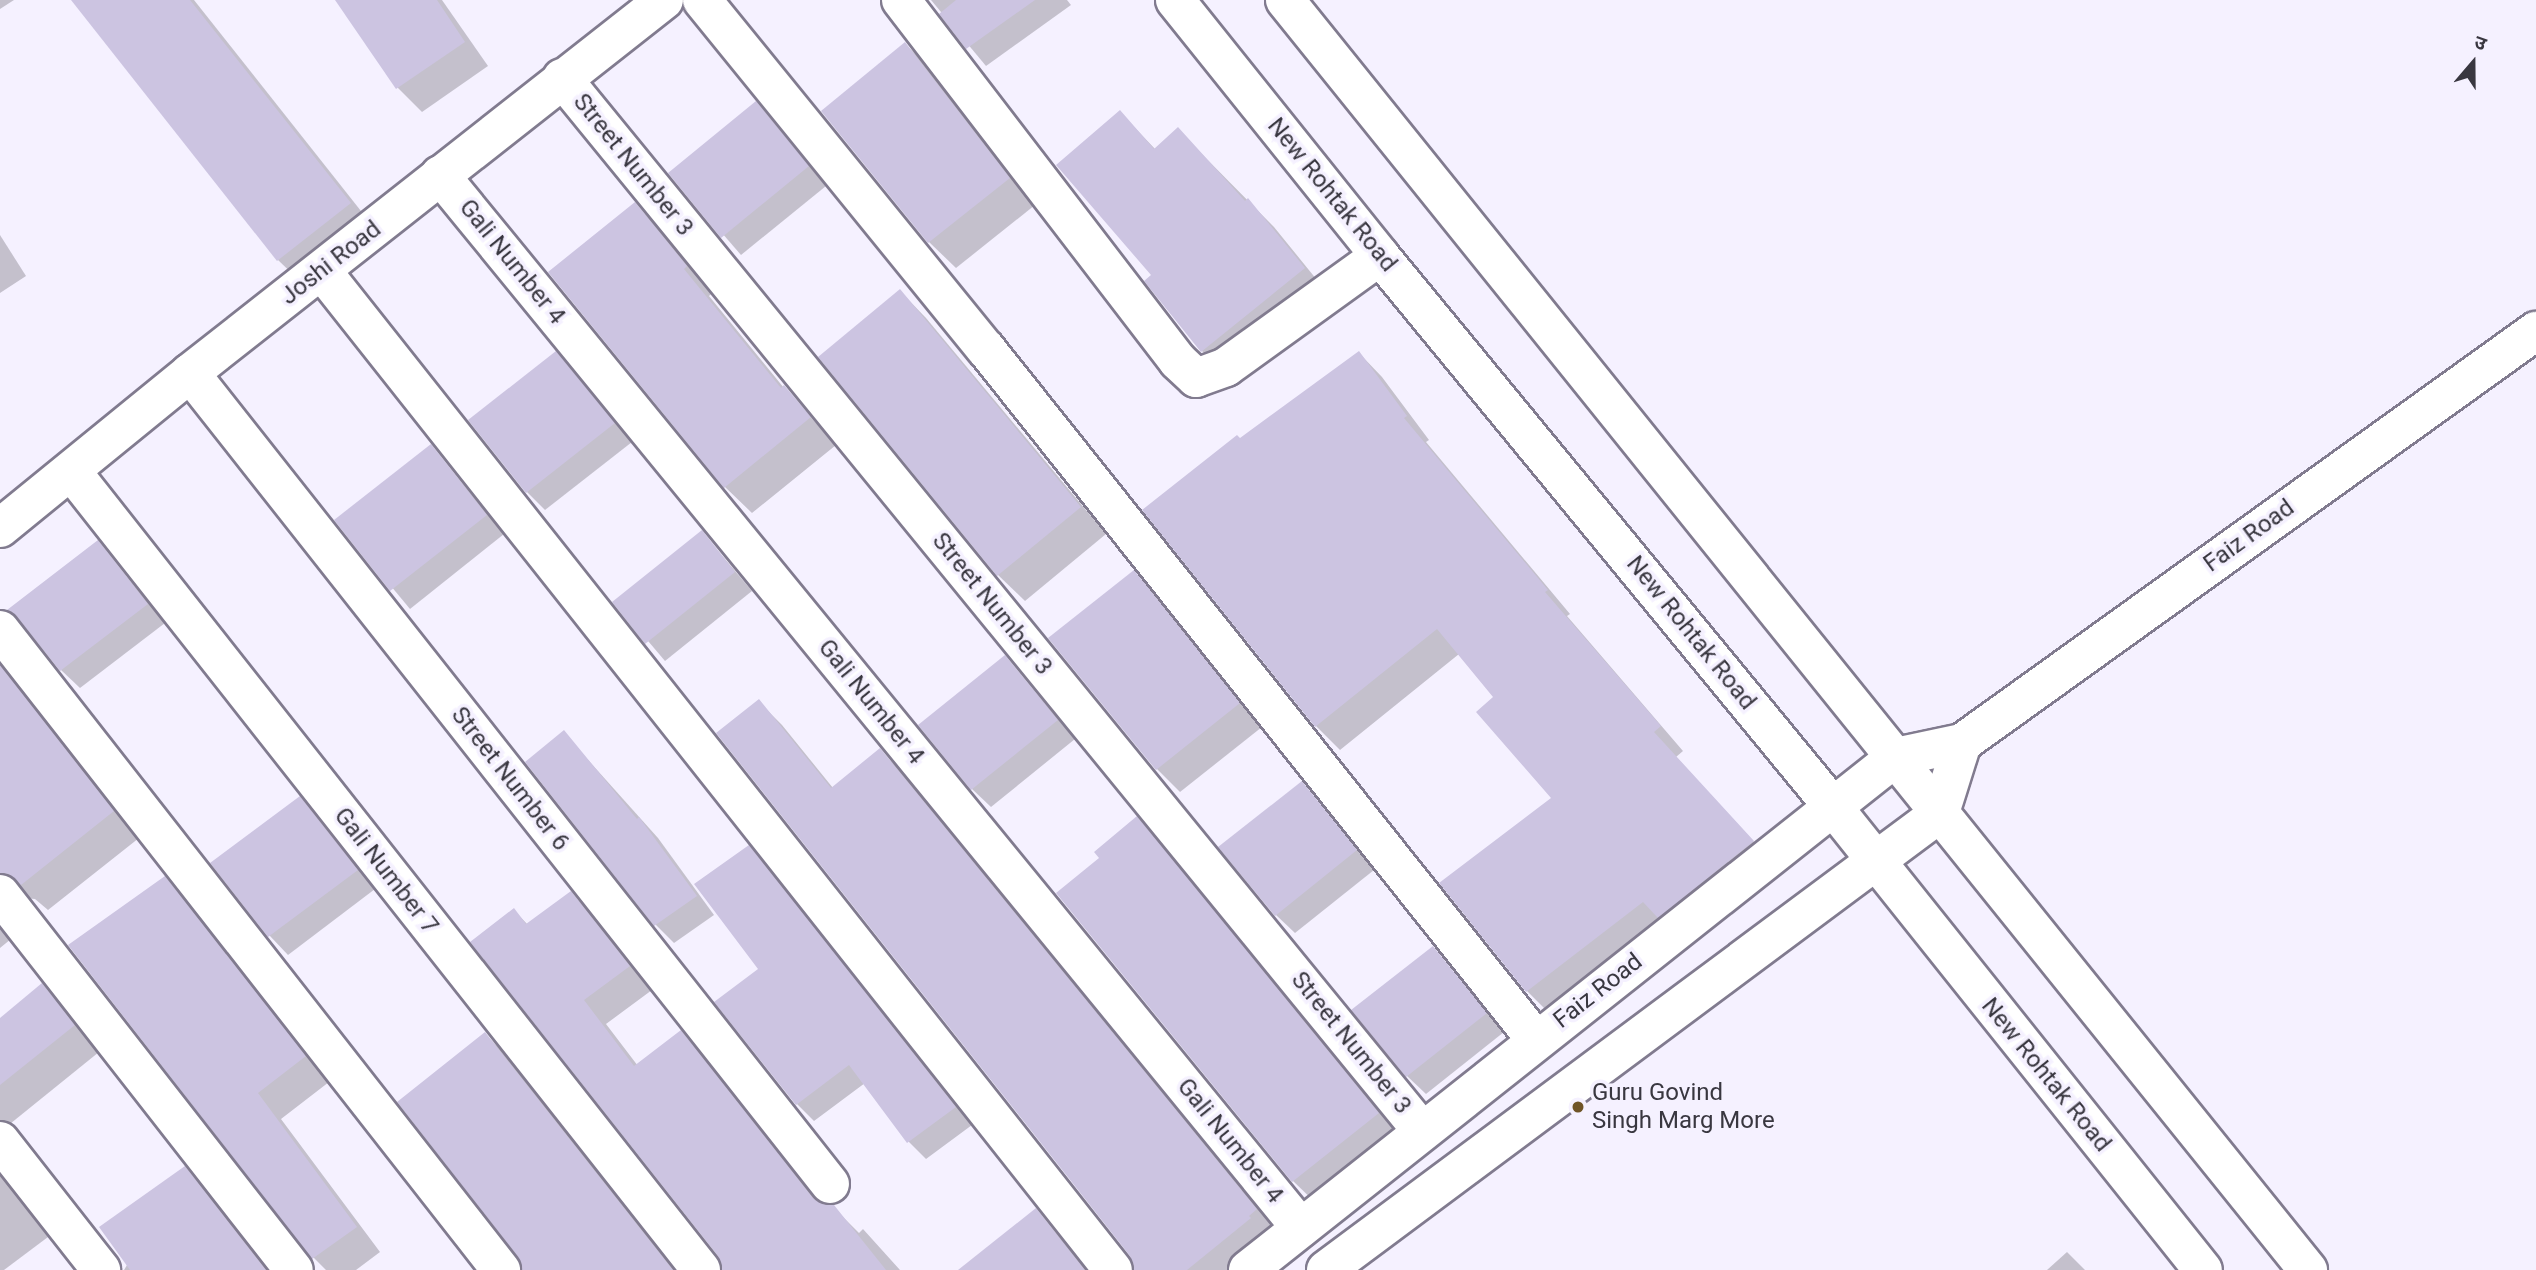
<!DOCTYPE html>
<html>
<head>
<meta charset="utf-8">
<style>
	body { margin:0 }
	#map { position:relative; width:2536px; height:1270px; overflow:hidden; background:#f5f1ff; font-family:Roboto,"Noto Sans Devanagari",sans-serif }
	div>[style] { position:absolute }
	.shadow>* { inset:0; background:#0003 }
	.building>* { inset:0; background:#ccc4e1 }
	.roads { filter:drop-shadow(2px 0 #817b8f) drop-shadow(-2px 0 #817b8f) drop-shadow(0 2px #817b8f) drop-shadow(0 -2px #817b8f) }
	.minor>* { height:38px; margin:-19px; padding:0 19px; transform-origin:19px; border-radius:19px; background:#fff }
	.tertiary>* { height:38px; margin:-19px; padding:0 19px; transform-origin:19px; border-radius:19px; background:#fff }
	.primary>* { height:38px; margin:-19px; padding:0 19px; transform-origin:19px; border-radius:19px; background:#fff }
	.dots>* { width:19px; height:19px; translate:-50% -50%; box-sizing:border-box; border:4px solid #f5f1ff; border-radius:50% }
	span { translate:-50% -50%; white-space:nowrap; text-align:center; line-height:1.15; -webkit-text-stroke:7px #f5f1ff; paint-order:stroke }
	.street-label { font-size:24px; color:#393740 }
	.poi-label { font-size:24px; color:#393740 }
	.left { translate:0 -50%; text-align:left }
	.north { position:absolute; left:2438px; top:28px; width:70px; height:70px; -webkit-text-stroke:5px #f5f1ff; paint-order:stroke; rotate:20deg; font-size:19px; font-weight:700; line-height:28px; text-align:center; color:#393740 }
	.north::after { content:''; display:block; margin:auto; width:24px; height:32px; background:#393740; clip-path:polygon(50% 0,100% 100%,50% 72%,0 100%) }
</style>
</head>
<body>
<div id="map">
	<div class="shadow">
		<i style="clip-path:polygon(0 0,14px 0,0 9px)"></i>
		<i style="clip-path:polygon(73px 0,194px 0,376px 230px,305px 286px,278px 260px)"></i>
		<i style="clip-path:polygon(337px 0,442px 0,488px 66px,422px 112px,398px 88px)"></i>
		<i style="clip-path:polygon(931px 0,1067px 0,1071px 5px,986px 66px)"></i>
		<i style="clip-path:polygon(905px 44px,932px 70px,1035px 205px,956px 268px,929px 242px)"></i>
		<i style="clip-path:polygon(756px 103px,826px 186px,741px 255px,670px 173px)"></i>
		<i style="clip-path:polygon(1120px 112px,1156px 150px,1178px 130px,1274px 227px,1330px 296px,1228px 378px,1202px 351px,1153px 276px)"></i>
		<i style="clip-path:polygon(635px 204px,661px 231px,712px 293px,709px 296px,784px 388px,836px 445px,752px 513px,725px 487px)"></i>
		<i style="clip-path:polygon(0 235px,26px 276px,0 293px)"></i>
		<i style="clip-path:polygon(900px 291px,926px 318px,1106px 534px,1025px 601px,998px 575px)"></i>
		<i style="clip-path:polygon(1359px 353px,1382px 377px,1429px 440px,1426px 442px,1570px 614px,1567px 616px,1683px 751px,1676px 757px,1776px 866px,1550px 1014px,1527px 991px,1553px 798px,1496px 698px,1459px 654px,1340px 750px,1316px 726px,1144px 510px)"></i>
		<i style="clip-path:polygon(556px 354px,632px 442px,545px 510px,527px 492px)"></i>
		<i style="clip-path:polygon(431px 446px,504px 534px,410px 609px,337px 521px)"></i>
		<i style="clip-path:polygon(702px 532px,752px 591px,665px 661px,615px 602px)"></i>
		<i style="clip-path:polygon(98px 543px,165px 623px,80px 688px,61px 670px)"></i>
		<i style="clip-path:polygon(1134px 572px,1157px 596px,1262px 727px,1180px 792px,1157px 769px)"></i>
		<i style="clip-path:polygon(1005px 657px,1075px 739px,991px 807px,972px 789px)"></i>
		<i style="clip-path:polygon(0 659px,139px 838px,48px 910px,35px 899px,23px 898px,11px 939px,0 948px)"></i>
		<i style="clip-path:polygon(759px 702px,782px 725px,833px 788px,880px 751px,904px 774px,1279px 1233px,1238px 1270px,1136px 1270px,1132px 1256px)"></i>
		<i style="clip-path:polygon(563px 732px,658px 838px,714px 915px,674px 943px,656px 925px)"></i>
		<i style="clip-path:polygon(1301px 783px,1374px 870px,1295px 933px,1276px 915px)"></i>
		<i style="clip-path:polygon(299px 798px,375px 889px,288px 955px,270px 936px,213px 863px)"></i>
		<i style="clip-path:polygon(1137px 819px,1163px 845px,1404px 1140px,1320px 1207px,1293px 1181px,1101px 859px)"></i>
		<i style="clip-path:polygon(748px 847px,766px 865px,972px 1125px,926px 1159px,909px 1142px,865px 1083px,814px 1121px,797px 1104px)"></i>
		<i style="clip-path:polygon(168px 882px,192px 907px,329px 1082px,281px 1119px,380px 1252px,356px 1270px,326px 1270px,314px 1258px,78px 956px)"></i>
		<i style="clip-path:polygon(570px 893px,594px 916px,652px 990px,606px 1024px,638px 1066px,681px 1033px,704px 1056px,822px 1205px,833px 1207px,859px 1233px,863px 1229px,900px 1270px,724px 1270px,720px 1256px,514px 910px,528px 925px)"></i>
		<i style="clip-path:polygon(1433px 948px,1504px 1032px,1426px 1094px,1407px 1076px)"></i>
		<i style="clip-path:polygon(42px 986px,68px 1012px,99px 1052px,0 1132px,0 1020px)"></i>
		<i style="clip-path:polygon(485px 1034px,508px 1057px,676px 1270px,524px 1270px)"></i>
		<i style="clip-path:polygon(185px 1169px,209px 1193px,270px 1270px,124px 1270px)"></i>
		<i style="clip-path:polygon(0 1174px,48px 1237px,4px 1270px,0 1270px)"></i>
		<i style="clip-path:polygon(1036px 1211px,1088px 1270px,961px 1270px)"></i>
		<i style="clip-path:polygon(2067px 1252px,2085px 1270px,2047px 1270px)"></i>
	</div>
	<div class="building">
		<i style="clip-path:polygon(71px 0,190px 0,351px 203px,277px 261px)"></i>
		<i style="clip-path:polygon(335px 0,437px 0,465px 42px,396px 89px)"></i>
		<i style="clip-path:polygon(956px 0,1035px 0,966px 49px,939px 14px)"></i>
		<i style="clip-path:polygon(905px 42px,1010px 178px,928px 243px,821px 111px)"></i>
		<i style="clip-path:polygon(756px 101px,809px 166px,721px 238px,668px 173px)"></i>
		<i style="clip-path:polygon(1120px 110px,1154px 149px,1178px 127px,1245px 201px,1248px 198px,1305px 268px,1201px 352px,1144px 281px,1151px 275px,1056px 165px)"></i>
		<i style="clip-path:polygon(635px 202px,687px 266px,684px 269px,781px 388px,784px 385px,811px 417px,724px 488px,548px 272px)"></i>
		<i style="clip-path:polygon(900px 289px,1081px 507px,997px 576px,818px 357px)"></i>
		<i style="clip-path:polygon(556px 351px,615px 423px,526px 493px,468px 420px)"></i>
		<i style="clip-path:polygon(1359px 351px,1407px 416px,1404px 418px,1548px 590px,1545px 592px,1661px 726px,1654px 732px,1754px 841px,1658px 918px,1643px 902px,1526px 992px,1439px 883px,1551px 798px,1476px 712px,1493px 697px,1437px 629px,1315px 727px,1142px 510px,1237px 435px,1240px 438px)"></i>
		<i style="clip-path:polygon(431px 444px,487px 515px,390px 591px,334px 520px)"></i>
		<i style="clip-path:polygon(702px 530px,735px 572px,645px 644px,612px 602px)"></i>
		<i style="clip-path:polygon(98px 540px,148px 604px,60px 671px,17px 617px,7px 610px)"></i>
		<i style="clip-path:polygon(1134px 570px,1240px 703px,1156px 770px,1048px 638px)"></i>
		<i style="clip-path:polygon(1005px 655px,1058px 720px,971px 790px,918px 725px)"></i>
		<i style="clip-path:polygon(0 665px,114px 811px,21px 885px,9px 874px,0 873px)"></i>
		<i style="clip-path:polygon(759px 699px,831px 788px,880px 748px,1257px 1209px,1249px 1216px,1251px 1218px,1187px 1270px,1134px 1270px,1130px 1256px,1071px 1181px,716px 733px)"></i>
		<i style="clip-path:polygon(564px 730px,637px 819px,639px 817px,697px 896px,654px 926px,525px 762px)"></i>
		<i style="clip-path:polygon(1302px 781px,1357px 850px,1275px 916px,1218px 847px)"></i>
		<i style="clip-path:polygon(300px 796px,358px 870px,268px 937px,210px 863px)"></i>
		<i style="clip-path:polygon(1137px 816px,1379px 1113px,1292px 1182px,1056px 893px,1099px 858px,1094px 852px)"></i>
		<i style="clip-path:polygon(749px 845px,956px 1107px,907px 1143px,849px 1065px,796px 1105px,714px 1002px,758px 969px,694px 884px)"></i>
		<i style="clip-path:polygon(165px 876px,306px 1056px,258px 1093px,357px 1227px,312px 1259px,68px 945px)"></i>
		<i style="clip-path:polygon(571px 891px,630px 966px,584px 1000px,634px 1066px,681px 1030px,813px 1198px,823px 1204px,834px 1205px,886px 1270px,722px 1270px,718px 1256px,470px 942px,514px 908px,526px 924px)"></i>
		<i style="clip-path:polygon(1433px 946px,1487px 1013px,1406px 1077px,1351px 1010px)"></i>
		<i style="clip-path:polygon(42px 983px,75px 1025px,0 1085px,0 1018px)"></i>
		<i style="clip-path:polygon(485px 1032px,673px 1270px,522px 1270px,518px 1257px,397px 1102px)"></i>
		<i style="clip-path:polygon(185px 1166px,266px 1270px,130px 1270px,99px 1227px)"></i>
		<i style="clip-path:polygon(1036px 1208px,1085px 1270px,958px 1270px)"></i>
	</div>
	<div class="roads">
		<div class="minor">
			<i style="left:702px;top:0;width:450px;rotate:50.9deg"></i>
			<i style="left:986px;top:349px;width:883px;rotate:51.48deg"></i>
			<i style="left:901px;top:0;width:455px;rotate:52.5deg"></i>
			<i style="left:1178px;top:361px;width:25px;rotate:43deg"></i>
			<i style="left:1196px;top:378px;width:32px;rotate:-20deg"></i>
			<i style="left:1226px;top:367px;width:190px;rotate:-35.8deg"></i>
			<i style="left:562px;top:78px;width:1360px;rotate:50.76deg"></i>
			<i style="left:440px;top:175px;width:1360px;rotate:50.73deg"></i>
			<i style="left:322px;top:271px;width:1274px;rotate:51.63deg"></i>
			<i style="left:190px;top:373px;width:1033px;rotate:51.72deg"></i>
			<i style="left:72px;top:472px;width:1016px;rotate:51.75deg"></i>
			<i style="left:0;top:630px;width:813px;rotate:51.95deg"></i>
			<i style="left:0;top:894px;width:477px;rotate:52deg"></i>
			<i style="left:0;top:1141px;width:164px;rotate:51.9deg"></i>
		</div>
		<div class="tertiary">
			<i style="left:0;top:528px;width:245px;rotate:-39.2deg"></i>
			<i style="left:190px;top:373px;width:603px;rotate:-38.2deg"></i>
			<i style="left:1248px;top:1270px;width:826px;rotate:-38.37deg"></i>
			<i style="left:1896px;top:757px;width:67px;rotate:-12deg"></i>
			<i style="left:1962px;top:743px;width:707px;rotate:-35.67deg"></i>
			<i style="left:1326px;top:1270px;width:765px;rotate:-36.66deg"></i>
			<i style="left:1940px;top:813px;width:73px;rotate:-72.6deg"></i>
		</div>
		<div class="primary">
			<i style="left:1175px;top:0;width:328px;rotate:51.3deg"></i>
			<i style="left:1380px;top:256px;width:715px;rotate:50.56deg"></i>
			<i style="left:1834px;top:808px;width:591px;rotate:51.39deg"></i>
			<i style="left:1285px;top:0;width:1631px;rotate:51.15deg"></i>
		</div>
	</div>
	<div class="dots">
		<i style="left:1578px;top:1107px;background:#6f5427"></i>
	</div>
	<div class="street-label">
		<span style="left:633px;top:165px;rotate:51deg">Street Number 3</span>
		<span style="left:1332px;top:195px;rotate:51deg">New Rohtak Road</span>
		<span style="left:512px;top:262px;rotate:51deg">Gali Number 4</span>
		<span style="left:331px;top:263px;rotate:-38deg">Joshi Road</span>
		<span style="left:2249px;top:536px;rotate:-36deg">Faiz Road</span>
		<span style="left:992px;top:604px;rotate:51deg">Street Number 3</span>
		<span style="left:1691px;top:633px;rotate:51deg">New Rohtak Road</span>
		<span style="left:871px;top:702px;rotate:51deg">Gali Number 4</span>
		<span style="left:510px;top:779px;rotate:52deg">Street Number 6</span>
		<span style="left:386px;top:871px;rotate:52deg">Gali Number 7</span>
		<span style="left:1598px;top:991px;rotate:-38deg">Faiz Road</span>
		<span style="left:1351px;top:1043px;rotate:51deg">Street Number 3</span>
		<span style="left:2046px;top:1075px;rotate:51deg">New Rohtak Road</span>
		<span style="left:1230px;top:1141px;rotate:51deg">Gali Number 4</span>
	</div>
	<div class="poi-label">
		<span class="left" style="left:1592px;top:1107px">Guru Govind<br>Singh Marg More</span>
	</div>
	<div class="north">उ</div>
</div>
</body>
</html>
